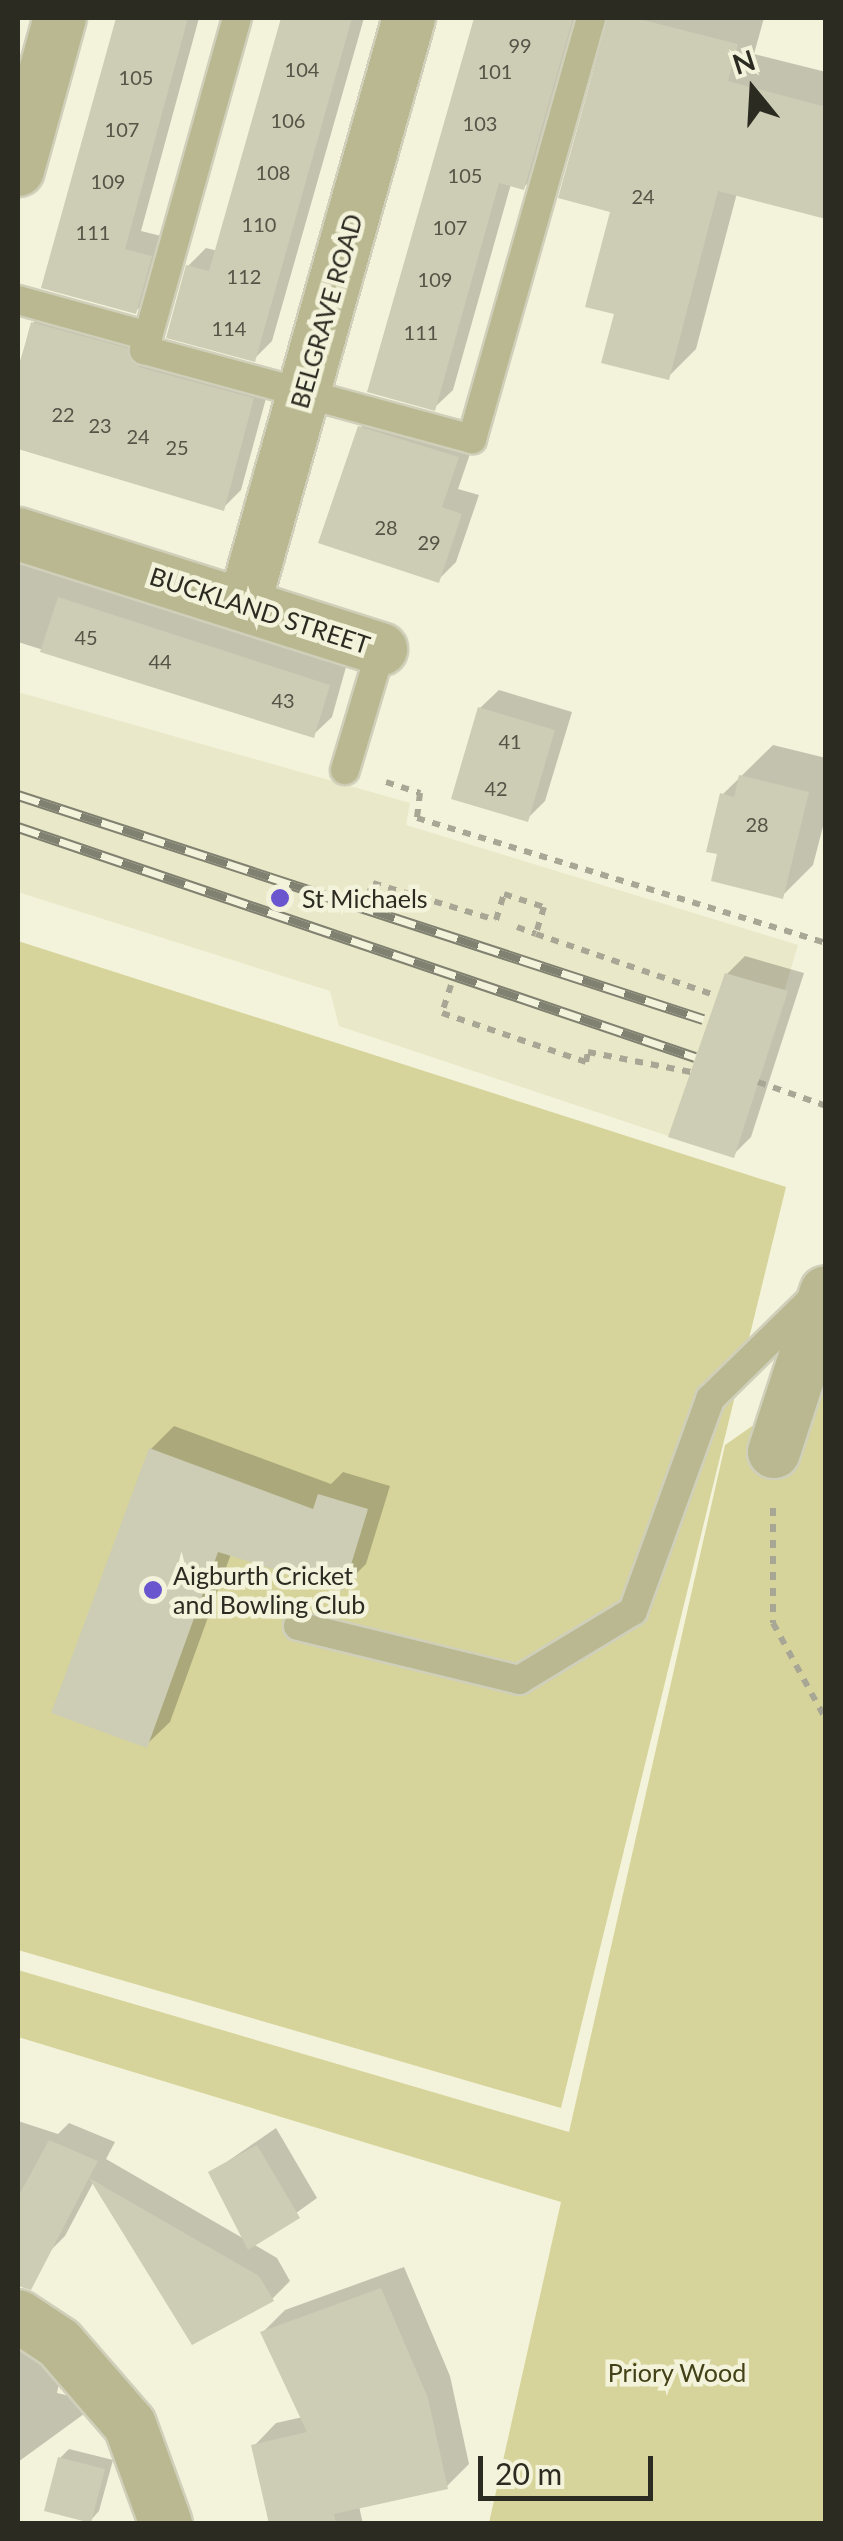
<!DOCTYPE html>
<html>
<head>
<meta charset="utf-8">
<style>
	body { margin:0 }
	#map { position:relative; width:843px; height:2541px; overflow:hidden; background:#f3f3db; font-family:Lato,sans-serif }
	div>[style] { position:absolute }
	.built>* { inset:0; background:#e9e8c8 }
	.green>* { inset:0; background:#d6d49a }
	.shadow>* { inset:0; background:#0003 }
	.building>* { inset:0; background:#cdcdb5 }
	.path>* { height:6px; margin-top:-3px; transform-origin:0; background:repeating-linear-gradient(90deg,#a8a795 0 8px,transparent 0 16px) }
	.roads { filter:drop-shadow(2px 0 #cfcfba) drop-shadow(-2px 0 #cfcfba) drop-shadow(0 2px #cfcfba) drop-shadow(0 -2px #cfcfba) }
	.service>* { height:28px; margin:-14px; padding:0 14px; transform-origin:14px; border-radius:14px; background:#b9b890 }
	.minor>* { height:52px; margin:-26px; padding:0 26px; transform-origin:26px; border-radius:26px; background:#b9b890 }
	.rail>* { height:11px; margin-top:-5.5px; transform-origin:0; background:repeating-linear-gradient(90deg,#f3f3db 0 22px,#818171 0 44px); box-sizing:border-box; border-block:2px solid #818171 }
	.dots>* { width:28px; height:28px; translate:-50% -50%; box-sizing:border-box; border:5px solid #f3f3db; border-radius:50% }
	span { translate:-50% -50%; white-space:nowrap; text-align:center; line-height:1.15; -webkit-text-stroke:9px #f3f3db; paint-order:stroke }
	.number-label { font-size:20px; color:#545447 }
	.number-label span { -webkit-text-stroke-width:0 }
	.street-label { font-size:25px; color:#2c2b22 }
	.poi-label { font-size:25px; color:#2c2b22 }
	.left { translate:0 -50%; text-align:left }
	.park-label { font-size:25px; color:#434118 }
	.frame { position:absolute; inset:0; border:20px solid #2c2b22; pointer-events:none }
	.north { position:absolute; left:703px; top:40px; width:100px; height:100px; -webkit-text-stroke:8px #f3f3db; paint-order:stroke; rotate:342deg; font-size:28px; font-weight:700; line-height:40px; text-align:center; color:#2c2b22 }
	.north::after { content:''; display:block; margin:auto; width:35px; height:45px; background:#2c2b22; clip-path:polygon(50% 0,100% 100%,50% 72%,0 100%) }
	.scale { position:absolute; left:478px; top:2456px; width:175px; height:45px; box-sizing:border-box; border:5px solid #2c2b22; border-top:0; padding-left:12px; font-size:30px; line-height:35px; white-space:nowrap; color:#2c2b22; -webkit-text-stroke:8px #f3f3db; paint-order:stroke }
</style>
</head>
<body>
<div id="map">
	<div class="built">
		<i style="clip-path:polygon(18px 692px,410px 803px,406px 825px,798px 945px,734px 1158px,339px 1026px,330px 991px,18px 892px)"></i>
	</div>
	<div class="green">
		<i style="clip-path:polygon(18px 941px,786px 1187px,561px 2108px,18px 1950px)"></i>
		<i style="clip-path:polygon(825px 1375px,825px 2523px,489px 2523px,561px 2202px,18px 2037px,18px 1970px,569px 2132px,725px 1445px)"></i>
	</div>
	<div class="shadow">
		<i style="clip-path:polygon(118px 18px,199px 18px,141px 231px,169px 238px,153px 293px,135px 312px,44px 286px)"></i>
		<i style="clip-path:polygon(284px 18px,364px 18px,272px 341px,254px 359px,188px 266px,206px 248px,218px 251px)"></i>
		<i style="clip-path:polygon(476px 18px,589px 18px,542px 169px,524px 187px,511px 184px,453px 390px,434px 408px,370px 391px)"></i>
		<i style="clip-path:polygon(607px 18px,764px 18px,754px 54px,826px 72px,826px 217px,737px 193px,696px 349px,668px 377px,617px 312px,614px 210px,561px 197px)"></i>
		<i style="clip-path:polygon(51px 305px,271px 380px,241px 490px,223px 508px,18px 446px,18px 367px,33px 323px)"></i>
		<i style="clip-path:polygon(378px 409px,475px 439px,458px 489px,479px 495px,456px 562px,438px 580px,360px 428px)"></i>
		<i style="clip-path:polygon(18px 562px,346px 667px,332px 717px,313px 735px,18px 642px)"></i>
		<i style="clip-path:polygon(499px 690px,572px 712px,545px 801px,527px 819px,480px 708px)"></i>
		<i style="clip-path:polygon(773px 745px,826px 758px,826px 815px,813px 865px,782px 896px,720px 852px,723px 794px)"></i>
		<i style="clip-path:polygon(745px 956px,804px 973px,751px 1137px,733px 1155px,727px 974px)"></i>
		<i style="clip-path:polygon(174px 1426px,331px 1484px,343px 1472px,390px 1486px,366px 1564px,342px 1588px,231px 1554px,170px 1722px,146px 1745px,151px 1449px)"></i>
		<i style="clip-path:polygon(18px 2121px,58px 2134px,69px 2123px,115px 2142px,106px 2159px,246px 2240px,212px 2172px,276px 2128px,317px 2198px,253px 2244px,277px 2258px,290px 2281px,272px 2299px,94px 2181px,65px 2236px,47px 2254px,18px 2238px)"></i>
		<i style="clip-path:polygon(404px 2267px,450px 2376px,469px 2464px,447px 2486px,359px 2506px,363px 2524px,271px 2524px,254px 2446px,276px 2423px,303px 2417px,263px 2332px,285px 2310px)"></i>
		<i style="clip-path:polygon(18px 2349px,64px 2360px,57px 2393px,99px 2403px,18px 2462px)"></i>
		<i style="clip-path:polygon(69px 2449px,113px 2460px,99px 2511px,90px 2521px,60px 2458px)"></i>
	</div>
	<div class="building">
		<i style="clip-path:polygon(116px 18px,188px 18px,125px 249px,152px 256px,136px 314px,41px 288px)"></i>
		<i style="clip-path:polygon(281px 18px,352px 18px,255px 362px,166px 338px,186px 265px,209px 271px)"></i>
		<i style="clip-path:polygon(474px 18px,573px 18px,524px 190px,499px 183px,435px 411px,367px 392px)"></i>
		<i style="clip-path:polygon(608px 18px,635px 18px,738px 44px,728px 81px,826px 107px,826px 219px,718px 191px,669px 380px,601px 363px,614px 314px,585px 307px,610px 212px,558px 198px)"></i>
		<i style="clip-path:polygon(31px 322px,127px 348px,139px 367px,254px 398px,224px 511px,18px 449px,18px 370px)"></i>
		<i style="clip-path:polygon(358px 426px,459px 457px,442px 507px,462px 514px,439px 583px,318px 543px)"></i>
		<i style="clip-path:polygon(58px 597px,330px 685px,314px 738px,40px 652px)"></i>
		<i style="clip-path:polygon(478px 707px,555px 730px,528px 822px,451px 799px)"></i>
		<i style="clip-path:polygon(739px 775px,809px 792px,783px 899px,711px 881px,717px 854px,706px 852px,720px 793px,734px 797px)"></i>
		<i style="clip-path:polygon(725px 973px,788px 991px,734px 1158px,668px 1137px)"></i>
		<i style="clip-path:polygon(149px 1448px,313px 1509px,318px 1494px,368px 1509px,343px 1591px,218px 1552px,147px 1748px,51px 1713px)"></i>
		<i style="clip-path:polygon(49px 2140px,98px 2161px,89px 2178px,259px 2276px,274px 2301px,192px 2345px,89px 2178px,31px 2290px,18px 2286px,18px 2197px)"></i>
		<i style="clip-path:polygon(257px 2145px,300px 2218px,248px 2250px,208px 2172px)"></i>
		<i style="clip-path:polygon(381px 2288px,428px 2398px,448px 2489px,334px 2514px,336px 2524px,269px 2524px,251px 2445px,307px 2432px,260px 2332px)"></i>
		<i style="clip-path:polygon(58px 2457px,105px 2469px,91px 2523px,44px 2511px)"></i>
	</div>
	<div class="path">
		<i style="left:386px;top:782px;width:36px;rotate:18deg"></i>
		<i style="left:420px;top:793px;width:25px;rotate:97deg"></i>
		<i style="left:417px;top:818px;width:428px;rotate:17deg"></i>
		<i style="left:368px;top:896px;width:14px;rotate:-69deg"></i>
		<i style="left:373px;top:883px;width:128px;rotate:16.7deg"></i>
		<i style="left:496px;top:920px;width:27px;rotate:-73deg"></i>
		<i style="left:504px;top:894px;width:42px;rotate:18deg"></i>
		<i style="left:544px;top:907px;width:28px;rotate:107deg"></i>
		<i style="left:536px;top:934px;width:188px;rotate:18.9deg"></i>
		<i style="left:517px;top:927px;width:20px;rotate:20deg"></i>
		<i style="left:451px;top:985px;width:29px;rotate:108deg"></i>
		<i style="left:442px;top:1013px;width:152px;rotate:18.8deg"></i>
		<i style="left:586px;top:1062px;width:10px;rotate:-79deg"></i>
		<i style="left:588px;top:1052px;width:110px;rotate:11deg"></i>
		<i style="left:758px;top:1082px;width:72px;rotate:19.4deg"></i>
		<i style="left:773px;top:1508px;width:115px;rotate:90deg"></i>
		<i style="left:773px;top:1623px;width:111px;rotate:61.3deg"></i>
	</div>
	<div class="roads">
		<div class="service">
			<i style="left:237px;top:18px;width:345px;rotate:105.6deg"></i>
			<i style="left:144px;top:350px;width:340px;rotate:15.2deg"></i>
			<i style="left:472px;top:439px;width:437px;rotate:-74.2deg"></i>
			<i style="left:18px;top:300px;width:135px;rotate:15.5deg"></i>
			<i style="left:345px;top:770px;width:126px;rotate:-73.4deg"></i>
			<i style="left:298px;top:1626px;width:228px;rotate:13.7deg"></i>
			<i style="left:519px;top:1680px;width:133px;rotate:-31.2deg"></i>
			<i style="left:633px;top:1611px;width:226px;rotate:-70deg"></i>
			<i style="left:710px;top:1399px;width:146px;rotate:-44.4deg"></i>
		</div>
		<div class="minor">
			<i style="left:18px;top:170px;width:158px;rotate:-74.6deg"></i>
			<i style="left:18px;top:534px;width:381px;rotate:17.6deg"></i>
			<i style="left:244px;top:605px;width:610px;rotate:-74.3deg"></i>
			<i style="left:774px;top:1452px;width:168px;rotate:-72deg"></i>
			<i style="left:18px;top:2316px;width:49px;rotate:33.4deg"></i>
			<i style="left:59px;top:2343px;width:108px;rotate:49.1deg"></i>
			<i style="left:130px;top:2425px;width:105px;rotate:70deg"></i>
		</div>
	</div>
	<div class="rail">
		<i style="left:18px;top:795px;width:721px;rotate:18.11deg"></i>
		<i style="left:18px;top:827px;width:715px;rotate:18.76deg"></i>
	</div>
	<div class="dots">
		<i style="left:280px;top:898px;background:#6a56cf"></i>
		<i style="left:153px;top:1590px;background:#6a56cf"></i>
	</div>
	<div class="number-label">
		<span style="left:520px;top:45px">99</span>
		<span style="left:302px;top:69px">104</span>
		<span style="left:495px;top:71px">101</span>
		<span style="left:136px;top:77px">105</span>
		<span style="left:288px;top:120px">106</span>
		<span style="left:480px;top:123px">103</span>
		<span style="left:122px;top:129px">107</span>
		<span style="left:273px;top:172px">108</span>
		<span style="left:465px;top:175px">105</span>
		<span style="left:108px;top:181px">109</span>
		<span style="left:643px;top:196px">24</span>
		<span style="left:259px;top:224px">110</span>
		<span style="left:450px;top:227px">107</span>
		<span style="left:93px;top:232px">111</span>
		<span style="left:244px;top:276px">112</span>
		<span style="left:435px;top:279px">109</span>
		<span style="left:229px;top:328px">114</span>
		<span style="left:421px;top:332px">111</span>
		<span style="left:63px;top:414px">22</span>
		<span style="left:100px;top:425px">23</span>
		<span style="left:138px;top:436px">24</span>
		<span style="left:177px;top:447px">25</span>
		<span style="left:386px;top:527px">28</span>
		<span style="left:429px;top:542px">29</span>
		<span style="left:86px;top:637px">45</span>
		<span style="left:160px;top:661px">44</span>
		<span style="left:283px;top:700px">43</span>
		<span style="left:510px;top:741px">41</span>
		<span style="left:496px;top:788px">42</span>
		<span style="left:757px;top:824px">28</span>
	</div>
	<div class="street-label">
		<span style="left:326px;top:311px;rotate:-74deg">BELGRAVE ROAD</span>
		<span style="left:260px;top:610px;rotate:18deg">BUCKLAND STREET</span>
	</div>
	<div class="poi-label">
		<span class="left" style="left:302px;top:898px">St Michaels</span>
		<span class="left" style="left:173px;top:1590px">Aigburth Cricket<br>and Bowling Club</span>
	</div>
	<div class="park-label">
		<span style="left:677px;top:2372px">Priory Wood</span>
	</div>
	<div class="frame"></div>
	<div class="north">N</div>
	<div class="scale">20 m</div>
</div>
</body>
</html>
